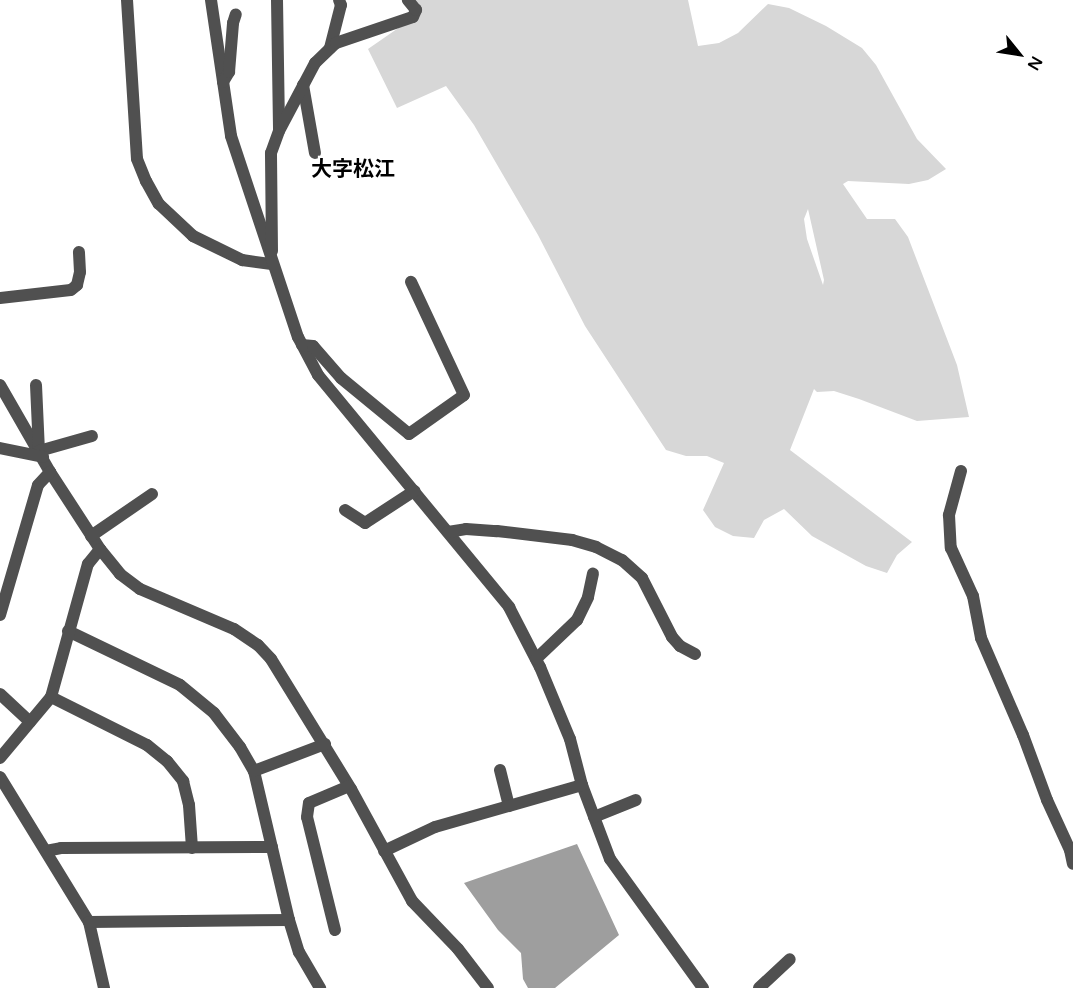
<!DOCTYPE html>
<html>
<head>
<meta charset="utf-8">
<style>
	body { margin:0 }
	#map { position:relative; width:1073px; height:988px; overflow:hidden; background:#fff; font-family:"Varela Round","Noto Sans JP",sans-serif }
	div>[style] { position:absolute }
	.green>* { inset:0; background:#d7d7d7 }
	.water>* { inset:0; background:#9e9e9e }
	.minor>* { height:12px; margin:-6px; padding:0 6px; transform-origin:6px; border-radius:6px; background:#505050 }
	span { translate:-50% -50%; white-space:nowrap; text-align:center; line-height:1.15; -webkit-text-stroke:4.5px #fff; paint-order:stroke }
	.quarter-label { font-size:21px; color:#000; font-weight:700 }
	.north { position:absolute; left:989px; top:24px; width:60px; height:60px; -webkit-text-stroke:4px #fff; paint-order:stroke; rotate:120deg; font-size:16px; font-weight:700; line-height:24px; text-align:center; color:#000 }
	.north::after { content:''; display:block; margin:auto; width:21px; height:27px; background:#000; clip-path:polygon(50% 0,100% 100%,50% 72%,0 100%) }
</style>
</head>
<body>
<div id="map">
	<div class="green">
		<i style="clip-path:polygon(evenodd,414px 0,688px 0,698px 46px,719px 43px,738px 33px,768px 4px,789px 8px,826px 26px,862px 48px,876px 65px,917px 139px,946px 169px,928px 180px,909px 184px,848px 181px,843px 184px,867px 219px,895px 219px,908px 237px,957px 365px,969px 417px,917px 421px,859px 399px,834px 391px,817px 392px,814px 389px,790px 450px,912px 542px,897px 555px,887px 573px,866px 566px,812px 536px,784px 509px,764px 520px,754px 538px,733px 536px,715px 527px,703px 510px,724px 463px,707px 456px,686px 456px,666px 450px,585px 326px,538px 235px,474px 125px,446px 86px,397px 108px,368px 49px,420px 13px,414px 0,808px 209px,824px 280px,823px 285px,807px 239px,804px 219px,808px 209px)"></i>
	</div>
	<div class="water">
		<i style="clip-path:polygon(577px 844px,619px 935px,555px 988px,528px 988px,523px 979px,521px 953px,498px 930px,464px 883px)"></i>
	</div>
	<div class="minor">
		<i style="left:127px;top:0;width:159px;rotate:86.4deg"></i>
		<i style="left:137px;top:159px;width:24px;rotate:68deg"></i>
		<i style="left:146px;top:181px;width:26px;rotate:61deg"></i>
		<i style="left:159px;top:204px;width:47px;rotate:43.3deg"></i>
		<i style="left:193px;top:236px;width:55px;rotate:26.1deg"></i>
		<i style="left:242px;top:260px;width:30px;rotate:8deg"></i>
		<i style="left:211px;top:0;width:137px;rotate:81.6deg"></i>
		<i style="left:231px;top:136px;width:212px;rotate:71.6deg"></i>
		<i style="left:298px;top:337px;width:43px;rotate:62.2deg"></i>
		<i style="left:318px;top:375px;width:301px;rotate:50.5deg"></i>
		<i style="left:509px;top:607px;width:68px;rotate:62.7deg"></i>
		<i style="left:540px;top:667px;width:78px;rotate:67.4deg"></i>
		<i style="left:570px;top:739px;width:48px;rotate:75.4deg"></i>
		<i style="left:582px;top:785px;width:79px;rotate:69.3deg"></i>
		<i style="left:610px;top:859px;width:159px;rotate:54.2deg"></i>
		<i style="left:277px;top:0;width:129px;rotate:89.1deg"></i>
		<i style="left:330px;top:48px;width:44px;rotate:-75.7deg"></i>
		<i style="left:341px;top:5px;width:5px;rotate:-112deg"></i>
		<i style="left:223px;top:82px;width:12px;rotate:-59deg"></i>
		<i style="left:229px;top:72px;width:49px;rotate:-85.3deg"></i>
		<i style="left:233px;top:23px;width:9px;rotate:-72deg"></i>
		<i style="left:303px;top:85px;width:69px;rotate:80deg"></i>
		<i style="left:272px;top:251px;width:98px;rotate:-90.6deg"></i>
		<i style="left:271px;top:153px;width:23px;rotate:-70deg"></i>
		<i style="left:279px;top:131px;width:77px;rotate:-62.1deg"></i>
		<i style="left:315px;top:63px;width:29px;rotate:-44deg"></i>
		<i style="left:336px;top:43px;width:81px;rotate:-18.7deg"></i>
		<i style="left:413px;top:17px;width:8px;rotate:-67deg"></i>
		<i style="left:416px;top:10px;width:13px;rotate:-129deg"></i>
		<i style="left:0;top:298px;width:71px;rotate:-6.4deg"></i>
		<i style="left:71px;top:290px;width:8px;rotate:-40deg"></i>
		<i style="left:77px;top:285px;width:13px;rotate:-77deg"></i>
		<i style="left:80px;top:272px;width:20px;rotate:-93deg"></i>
		<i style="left:302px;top:345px;width:11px;rotate:5deg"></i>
		<i style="left:313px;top:346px;width:43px;rotate:48.8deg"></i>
		<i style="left:341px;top:378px;width:88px;rotate:39.5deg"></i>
		<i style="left:409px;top:434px;width:67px;rotate:-35.3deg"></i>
		<i style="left:464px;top:395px;width:125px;rotate:-115.1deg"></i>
		<i style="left:0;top:385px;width:100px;rotate:60.1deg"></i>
		<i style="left:50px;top:472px;width:92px;rotate:57deg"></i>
		<i style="left:100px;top:549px;width:32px;rotate:51deg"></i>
		<i style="left:120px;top:574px;width:25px;rotate:37deg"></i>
		<i style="left:140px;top:589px;width:102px;rotate:23.1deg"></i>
		<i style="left:234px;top:629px;width:29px;rotate:34deg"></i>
		<i style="left:258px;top:645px;width:19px;rotate:47deg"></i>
		<i style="left:271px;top:659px;width:153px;rotate:58.4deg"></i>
		<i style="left:351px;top:789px;width:128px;rotate:61.4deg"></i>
		<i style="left:412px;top:901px;width:66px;rotate:46.2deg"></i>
		<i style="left:458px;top:949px;width:49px;rotate:52.4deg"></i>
		<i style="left:36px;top:385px;width:66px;rotate:87.4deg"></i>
		<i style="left:39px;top:451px;width:55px;rotate:-15.8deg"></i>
		<i style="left:0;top:448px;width:44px;rotate:11.8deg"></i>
		<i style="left:961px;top:471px;width:46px;rotate:105.3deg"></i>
		<i style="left:949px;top:515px;width:33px;rotate:87deg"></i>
		<i style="left:951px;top:548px;width:53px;rotate:65.4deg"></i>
		<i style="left:973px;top:596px;width:43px;rotate:79.2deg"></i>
		<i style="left:981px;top:638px;width:106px;rotate:66.6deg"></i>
		<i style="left:1023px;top:735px;width:69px;rotate:69.7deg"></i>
		<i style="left:1047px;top:800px;width:55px;rotate:65.3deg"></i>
		<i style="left:1070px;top:850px;width:14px;rotate:78deg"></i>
		<i style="left:345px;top:510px;width:24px;rotate:33deg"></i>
		<i style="left:365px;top:523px;width:59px;rotate:-33.1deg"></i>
		<i style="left:448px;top:532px;width:18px;rotate:-9deg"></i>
		<i style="left:466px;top:529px;width:31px;rotate:4deg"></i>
		<i style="left:497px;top:531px;width:76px;rotate:6.8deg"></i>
		<i style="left:572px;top:540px;width:25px;rotate:16deg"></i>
		<i style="left:596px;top:547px;width:29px;rotate:27deg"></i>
		<i style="left:622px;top:560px;width:27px;rotate:42deg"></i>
		<i style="left:642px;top:578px;width:66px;rotate:63deg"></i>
		<i style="left:672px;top:637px;width:12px;rotate:48deg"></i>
		<i style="left:680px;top:646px;width:17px;rotate:28deg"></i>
		<i style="left:91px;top:536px;width:74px;rotate:-34.5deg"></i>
		<i style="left:0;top:615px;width:135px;rotate:-73.7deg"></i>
		<i style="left:38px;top:485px;width:18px;rotate:-47deg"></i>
		<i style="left:68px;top:631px;width:124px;rotate:25.7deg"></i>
		<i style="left:180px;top:685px;width:44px;rotate:39.5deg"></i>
		<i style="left:214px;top:713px;width:43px;rotate:52.6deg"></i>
		<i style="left:240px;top:747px;width:28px;rotate:60deg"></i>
		<i style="left:254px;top:771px;width:153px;rotate:76.8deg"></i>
		<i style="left:289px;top:920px;width:34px;rotate:73deg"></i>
		<i style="left:299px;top:952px;width:42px;rotate:59.7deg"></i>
		<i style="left:536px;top:659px;width:57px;rotate:-43.6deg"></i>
		<i style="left:577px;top:620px;width:25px;rotate:-64deg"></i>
		<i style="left:588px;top:597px;width:24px;rotate:-78deg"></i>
		<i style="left:0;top:694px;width:41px;rotate:43deg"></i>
		<i style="left:51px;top:697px;width:107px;rotate:26.6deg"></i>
		<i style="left:147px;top:745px;width:26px;rotate:39deg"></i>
		<i style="left:167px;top:761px;width:26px;rotate:51deg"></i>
		<i style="left:183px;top:781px;width:25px;rotate:76deg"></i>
		<i style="left:189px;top:805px;width:43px;rotate:86deg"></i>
		<i style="left:0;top:758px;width:80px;rotate:-50.1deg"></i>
		<i style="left:51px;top:697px;width:138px;rotate:-74.5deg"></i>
		<i style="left:88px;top:564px;width:19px;rotate:-51deg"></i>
		<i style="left:500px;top:770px;width:37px;rotate:76deg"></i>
		<i style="left:254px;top:771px;width:76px;rotate:-20.8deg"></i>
		<i style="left:0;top:777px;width:170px;rotate:58.5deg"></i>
		<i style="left:89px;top:922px;width:68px;rotate:77.2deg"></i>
		<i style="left:594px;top:817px;width:45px;rotate:-22deg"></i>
		<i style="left:46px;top:851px;width:15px;rotate:-11deg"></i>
		<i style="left:61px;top:848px;width:211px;rotate:-0.3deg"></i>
		<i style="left:384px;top:851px;width:56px;rotate:-25.2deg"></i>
		<i style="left:435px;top:827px;width:153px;rotate:-15.9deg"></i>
		<i style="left:89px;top:922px;width:200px;rotate:-0.6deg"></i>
		<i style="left:335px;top:930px;width:116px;rotate:-103.9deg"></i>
		<i style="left:307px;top:817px;width:14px;rotate:-82deg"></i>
		<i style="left:309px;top:803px;width:43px;rotate:-23deg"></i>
		<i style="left:759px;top:988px;width:42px;rotate:-43.1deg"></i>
	</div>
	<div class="quarter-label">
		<span style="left:353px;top:170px">大字松江</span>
	</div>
	<div class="north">N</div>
</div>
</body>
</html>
